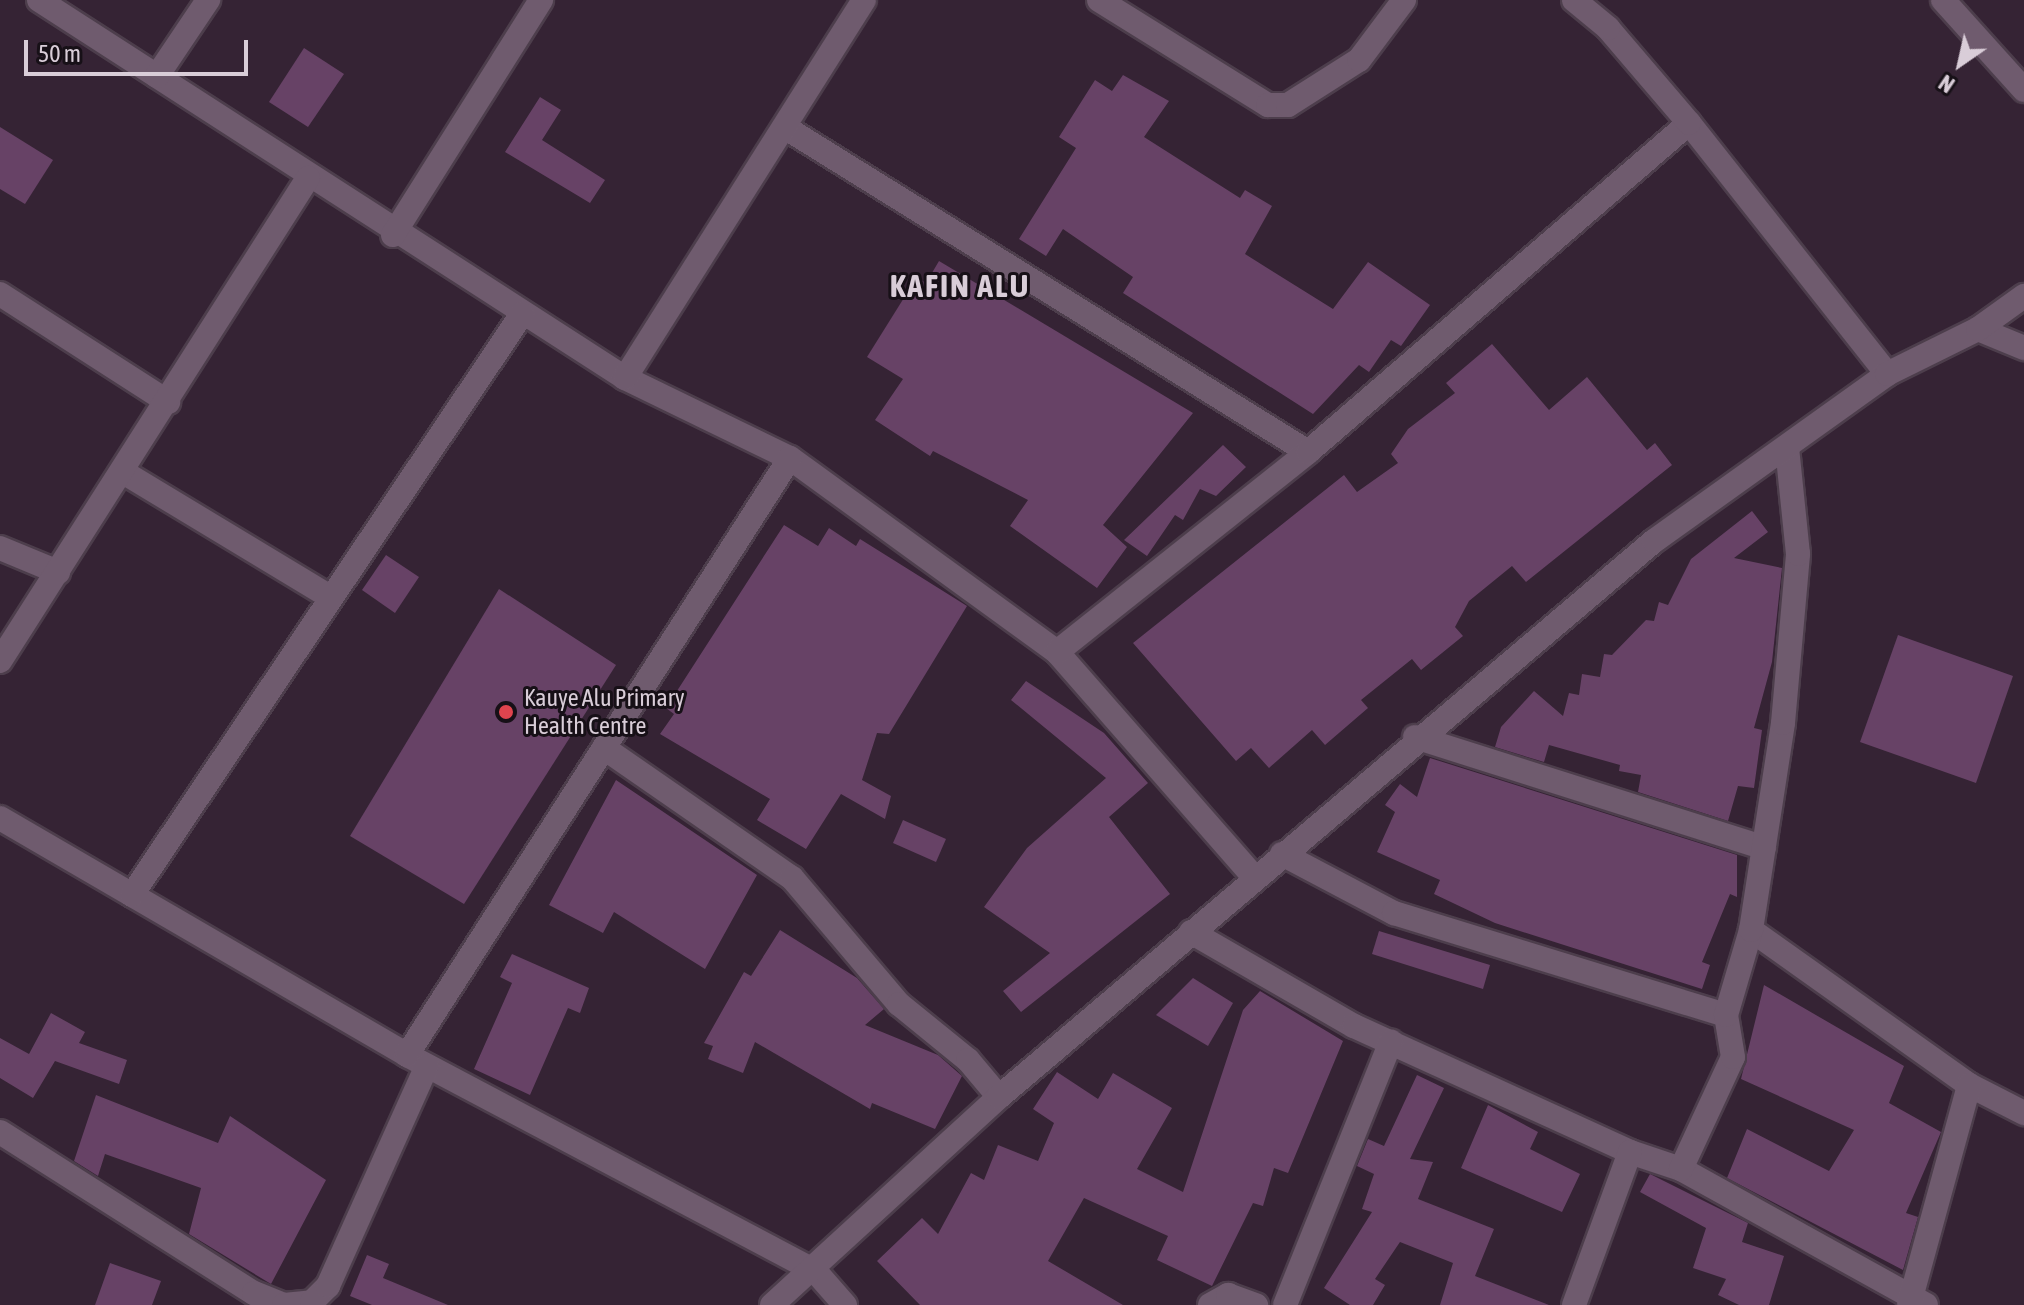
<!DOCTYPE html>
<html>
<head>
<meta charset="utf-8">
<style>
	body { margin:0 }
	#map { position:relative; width:2024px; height:1305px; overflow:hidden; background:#352334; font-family:"Asap Condensed",sans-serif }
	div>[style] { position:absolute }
	.building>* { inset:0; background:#674266 }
	.roads { filter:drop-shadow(2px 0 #4d3e4c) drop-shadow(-2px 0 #4d3e4c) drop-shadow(0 2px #4d3e4c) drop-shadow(0 -2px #4d3e4c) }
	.street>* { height:24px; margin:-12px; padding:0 12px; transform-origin:12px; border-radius:12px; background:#6f5b6e }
	.dots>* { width:22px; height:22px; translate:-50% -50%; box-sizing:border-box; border:4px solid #171017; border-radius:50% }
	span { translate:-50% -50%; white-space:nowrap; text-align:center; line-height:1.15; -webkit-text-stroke:6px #171017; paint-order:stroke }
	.poi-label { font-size:24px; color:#d9cdd8 }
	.left { translate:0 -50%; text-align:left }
	.district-label { font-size:32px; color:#d9cdd8; font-weight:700; letter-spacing:2px }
	.north { position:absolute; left:1920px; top:24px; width:80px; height:80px; -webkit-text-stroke:6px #171017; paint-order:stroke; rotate:214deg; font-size:22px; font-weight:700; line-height:32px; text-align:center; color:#d9cdd8 }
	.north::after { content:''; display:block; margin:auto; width:28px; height:36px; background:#d9cdd8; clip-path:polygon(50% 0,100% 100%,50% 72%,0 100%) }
	.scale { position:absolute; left:24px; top:40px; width:224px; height:36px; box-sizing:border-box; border:4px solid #d9cdd8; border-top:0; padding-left:10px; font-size:24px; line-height:28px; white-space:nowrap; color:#d9cdd8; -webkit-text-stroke:6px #171017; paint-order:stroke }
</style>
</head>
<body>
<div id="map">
	<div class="building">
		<i style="clip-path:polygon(304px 48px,344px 74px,308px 127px,269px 102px)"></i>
		<i style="clip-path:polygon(1123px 75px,1169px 101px,1144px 137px,1240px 198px,1245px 190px,1272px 206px,1245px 254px,1333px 309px,1368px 262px,1430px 305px,1401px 346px,1391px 340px,1369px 372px,1359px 365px,1313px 414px,1123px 293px,1133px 277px,1063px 229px,1046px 256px,1019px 239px,1076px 148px,1059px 137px,1095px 80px,1112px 91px)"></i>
		<i style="clip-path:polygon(540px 97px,561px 110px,542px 140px,605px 180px,590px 203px,505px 152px)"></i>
		<i style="clip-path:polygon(0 127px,53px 160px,25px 204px,0 189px)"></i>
		<i style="clip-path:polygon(939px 261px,1193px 413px,1103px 525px,1127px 547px,1097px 588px,1010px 526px,1028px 500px,933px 451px,930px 456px,875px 420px,903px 379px,867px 357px,917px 277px,926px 283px)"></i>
		<i style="clip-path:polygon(1492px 344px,1549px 410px,1587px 377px,1647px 450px,1655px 443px,1672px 465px,1526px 582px,1512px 566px,1469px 601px,1455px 627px,1463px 636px,1421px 670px,1412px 659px,1361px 700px,1368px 708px,1325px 745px,1312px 730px,1269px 768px,1251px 748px,1236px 761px,1133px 643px,1344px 475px,1357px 492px,1398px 463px,1391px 454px,1408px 429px,1455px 393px,1446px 383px)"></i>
		<i style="clip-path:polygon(1223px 445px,1246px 467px,1216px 496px,1200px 489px,1183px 520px,1175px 515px,1147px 556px,1124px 540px)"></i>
		<i style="clip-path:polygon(1752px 511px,1768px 532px,1734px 558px,1782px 568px,1772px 662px,1754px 728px,1762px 730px,1754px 788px,1738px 786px,1728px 821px,1638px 792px,1641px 775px,1619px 771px,1620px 765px,1549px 745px,1544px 762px,1495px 747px,1501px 727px,1534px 691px,1563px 716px,1569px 693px,1579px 695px,1582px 674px,1600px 677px,1604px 654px,1612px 655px,1646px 620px,1654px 621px,1659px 602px,1668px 605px,1691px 559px)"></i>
		<i style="clip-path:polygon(784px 525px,818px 546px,829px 528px,856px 546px,860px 539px,967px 606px,889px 734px,877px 733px,862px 780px,891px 796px,885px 819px,841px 794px,806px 849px,757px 820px,770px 799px,660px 734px,674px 714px,666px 708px)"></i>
		<i style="clip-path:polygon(386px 555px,419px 577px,395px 613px,362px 590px)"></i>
		<i style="clip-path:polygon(499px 589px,616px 665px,464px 904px,350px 836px)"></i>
		<i style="clip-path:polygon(1898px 635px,2013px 676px,1976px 783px,1860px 742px)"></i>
		<i style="clip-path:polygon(1026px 681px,1104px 733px,1148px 783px,1109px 817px,1170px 894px,1021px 1012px,1003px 991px,1050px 953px,984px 907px,1027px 848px,1106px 778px,1011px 700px)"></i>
		<i style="clip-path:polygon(1430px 758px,1737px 855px,1737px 897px,1730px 894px,1702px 962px,1710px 965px,1702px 989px,1495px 923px,1434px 894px,1440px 880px,1377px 852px,1395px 812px,1385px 805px,1400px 784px,1417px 797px)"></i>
		<i style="clip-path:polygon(616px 780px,757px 875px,705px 969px,614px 912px,603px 933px,549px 905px)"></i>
		<i style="clip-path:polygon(903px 820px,946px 839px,936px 862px,893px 843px)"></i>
		<i style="clip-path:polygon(780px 930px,857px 978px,884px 1009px,865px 1025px,938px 1055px,962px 1076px,935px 1129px,872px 1103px,870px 1109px,755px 1042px,743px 1073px,708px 1059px,713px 1046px,704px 1043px,744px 972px,751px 976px)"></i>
		<i style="clip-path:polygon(1379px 931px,1490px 965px,1483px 989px,1372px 954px)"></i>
		<i style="clip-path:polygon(512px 954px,589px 988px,580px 1013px,568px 1008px,530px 1095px,474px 1069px,512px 983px,500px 977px)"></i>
		<i style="clip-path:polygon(1193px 978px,1233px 1003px,1208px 1046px,1156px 1015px)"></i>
		<i style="clip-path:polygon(1764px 985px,1904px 1066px,1889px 1103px,1941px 1132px,1906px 1213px,1918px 1217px,1903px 1270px,1727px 1178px,1747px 1129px,1829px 1171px,1854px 1130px,1741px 1079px)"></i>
		<i style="clip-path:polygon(1260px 991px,1343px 1041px,1288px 1173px,1274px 1168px,1263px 1206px,1253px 1203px,1212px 1286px,1157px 1260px,1168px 1236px,1084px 1198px,1048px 1261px,1123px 1305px,920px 1305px,877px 1261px,922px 1218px,938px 1234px,971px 1173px,984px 1180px,998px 1145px,1038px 1161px,1054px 1123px,1033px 1109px,1057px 1072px,1098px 1099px,1113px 1073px,1172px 1108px,1137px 1169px,1183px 1192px,1243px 1010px)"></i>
		<i style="clip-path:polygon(51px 1013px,85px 1032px,79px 1043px,127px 1060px,119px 1084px,55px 1061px,33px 1098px,0 1078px,0 1038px,29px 1054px)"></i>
		<i style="clip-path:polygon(1417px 1075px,1444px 1088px,1410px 1159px,1433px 1162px,1418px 1199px,1494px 1229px,1475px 1276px,1549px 1305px,1440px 1305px,1453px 1263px,1400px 1242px,1375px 1279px,1385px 1285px,1373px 1305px,1350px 1305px,1324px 1288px,1372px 1212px,1362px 1209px,1374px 1174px,1357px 1166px,1368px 1139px,1384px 1146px)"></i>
		<i style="clip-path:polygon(96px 1095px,218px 1143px,230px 1116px,326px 1180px,271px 1284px,189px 1234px,201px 1188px,105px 1154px,98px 1176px,74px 1161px)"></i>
		<i style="clip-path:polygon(1488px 1105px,1538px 1132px,1530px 1149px,1580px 1174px,1562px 1212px,1461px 1168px)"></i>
		<i style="clip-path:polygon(1650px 1174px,1748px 1223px,1742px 1242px,1784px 1256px,1769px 1305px,1739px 1305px,1718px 1295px,1726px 1279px,1693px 1268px,1706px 1228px,1640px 1192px)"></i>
		<i style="clip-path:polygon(367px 1255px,389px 1264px,383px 1278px,448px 1305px,372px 1305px,350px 1296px)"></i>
		<i style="clip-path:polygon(110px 1263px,161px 1281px,152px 1305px,95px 1305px)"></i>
	</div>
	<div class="roads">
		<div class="street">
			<i style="left:39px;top:0;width:697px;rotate:32.82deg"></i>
			<i style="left:625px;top:378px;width:183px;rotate:25.9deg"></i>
			<i style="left:790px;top:458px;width:330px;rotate:36deg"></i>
			<i style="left:1057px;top:652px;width:299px;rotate:48.8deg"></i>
			<i style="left:1099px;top:0;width:199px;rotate:31.9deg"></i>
			<i style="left:1268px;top:105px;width:20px"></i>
			<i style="left:1288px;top:105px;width:84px;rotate:-32.4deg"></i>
			<i style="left:1359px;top:60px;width:75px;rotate:-53.1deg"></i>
			<i style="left:1943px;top:0;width:121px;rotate:48deg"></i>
			<i style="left:157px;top:76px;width:92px;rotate:-56.1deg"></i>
			<i style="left:1689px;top:123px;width:320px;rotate:51.7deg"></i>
			<i style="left:786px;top:128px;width:614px;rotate:31.83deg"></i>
			<i style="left:393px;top:235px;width:278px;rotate:-57.8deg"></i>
			<i style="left:0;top:294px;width:200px;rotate:32.7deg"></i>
			<i style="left:1978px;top:329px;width:50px;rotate:22.4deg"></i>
			<i style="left:625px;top:378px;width:447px;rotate:-57.7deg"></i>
			<i style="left:123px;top:472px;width:242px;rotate:31.1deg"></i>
			<i style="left:0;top:548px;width:63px;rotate:22.5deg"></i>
			<i style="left:1057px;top:652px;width:321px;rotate:-38.5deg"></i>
			<i style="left:1308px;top:452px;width:503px;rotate:-40.81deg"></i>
			<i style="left:1689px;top:123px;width:125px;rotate:-130.5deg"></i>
			<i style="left:1608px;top:28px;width:44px;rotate:-140.5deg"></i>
			<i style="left:0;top:661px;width:573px;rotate:-57.48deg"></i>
			<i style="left:1415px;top:737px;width:366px;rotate:17.6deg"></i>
			<i style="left:604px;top:748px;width:229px;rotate:34.7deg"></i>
			<i style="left:792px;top:878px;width:165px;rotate:49.7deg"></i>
			<i style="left:899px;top:1004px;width:89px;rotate:39.1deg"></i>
			<i style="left:968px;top:1060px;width:48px;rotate:50deg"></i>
			<i style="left:0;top:818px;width:471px;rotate:30.2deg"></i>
			<i style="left:407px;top:1055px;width:463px;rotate:27.9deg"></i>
			<i style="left:816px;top:1272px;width:44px;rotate:48.7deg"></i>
			<i style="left:1282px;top:854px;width:127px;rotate:27.8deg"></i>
			<i style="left:1394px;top:913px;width:347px;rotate:17.1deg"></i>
			<i style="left:132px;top:895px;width:700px;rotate:-56.13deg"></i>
			<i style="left:1751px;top:930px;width:267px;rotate:35.4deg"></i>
			<i style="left:1969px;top:1085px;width:62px;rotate:27deg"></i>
			<i style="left:1191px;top:932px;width:188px;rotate:30deg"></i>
			<i style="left:1354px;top:1026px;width:303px;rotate:24.5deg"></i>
			<i style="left:1630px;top:1152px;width:54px;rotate:18.4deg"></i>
			<i style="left:1681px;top:1169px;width:280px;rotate:29deg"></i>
			<i style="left:407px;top:1055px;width:709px;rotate:-57.32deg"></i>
			<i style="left:0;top:1132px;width:301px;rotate:32.4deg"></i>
			<i style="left:254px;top:1293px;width:32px;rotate:22deg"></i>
			<i style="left:284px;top:1305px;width:28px;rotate:-6deg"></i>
			<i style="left:312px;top:1302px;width:23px;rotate:-45deg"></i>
			<i style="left:328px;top:1286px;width:241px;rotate:-65.8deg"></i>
			<i style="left:1681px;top:1169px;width:123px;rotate:-65.1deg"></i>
			<i style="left:1733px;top:1057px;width:43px;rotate:-99.5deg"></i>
			<i style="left:1726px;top:1015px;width:89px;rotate:-73.6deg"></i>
			<i style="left:1751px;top:930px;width:209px;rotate:-81.2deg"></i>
			<i style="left:1783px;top:723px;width:170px;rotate:-84.9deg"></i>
			<i style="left:1798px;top:554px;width:108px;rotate:-95.9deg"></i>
			<i style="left:772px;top:1305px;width:308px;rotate:-42.5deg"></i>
			<i style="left:999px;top:1097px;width:859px;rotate:-40.33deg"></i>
			<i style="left:1654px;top:541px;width:287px;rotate:-35.6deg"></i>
			<i style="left:1887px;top:374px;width:102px;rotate:-26.3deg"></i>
			<i style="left:1978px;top:329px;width:57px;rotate:-35.7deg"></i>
			<i style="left:1210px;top:1305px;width:21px;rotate:-29deg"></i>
			<i style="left:1228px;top:1295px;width:30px;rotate:20deg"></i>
			<i style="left:1285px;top:1305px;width:284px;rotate:-68.1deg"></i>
			<i style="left:1574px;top:1305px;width:163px;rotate:-69.9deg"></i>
			<i style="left:1909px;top:1305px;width:228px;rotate:-74.7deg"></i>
		</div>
	</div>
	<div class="dots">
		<i style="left:506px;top:712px;background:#e0444e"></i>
	</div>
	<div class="poi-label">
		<span class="left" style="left:524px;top:712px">Kauye Alu Primary<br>Health Centre</span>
	</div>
	<div class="district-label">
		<span style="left:960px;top:286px">KAFIN ALU</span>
	</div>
	<div class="north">N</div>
	<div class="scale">50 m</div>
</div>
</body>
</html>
